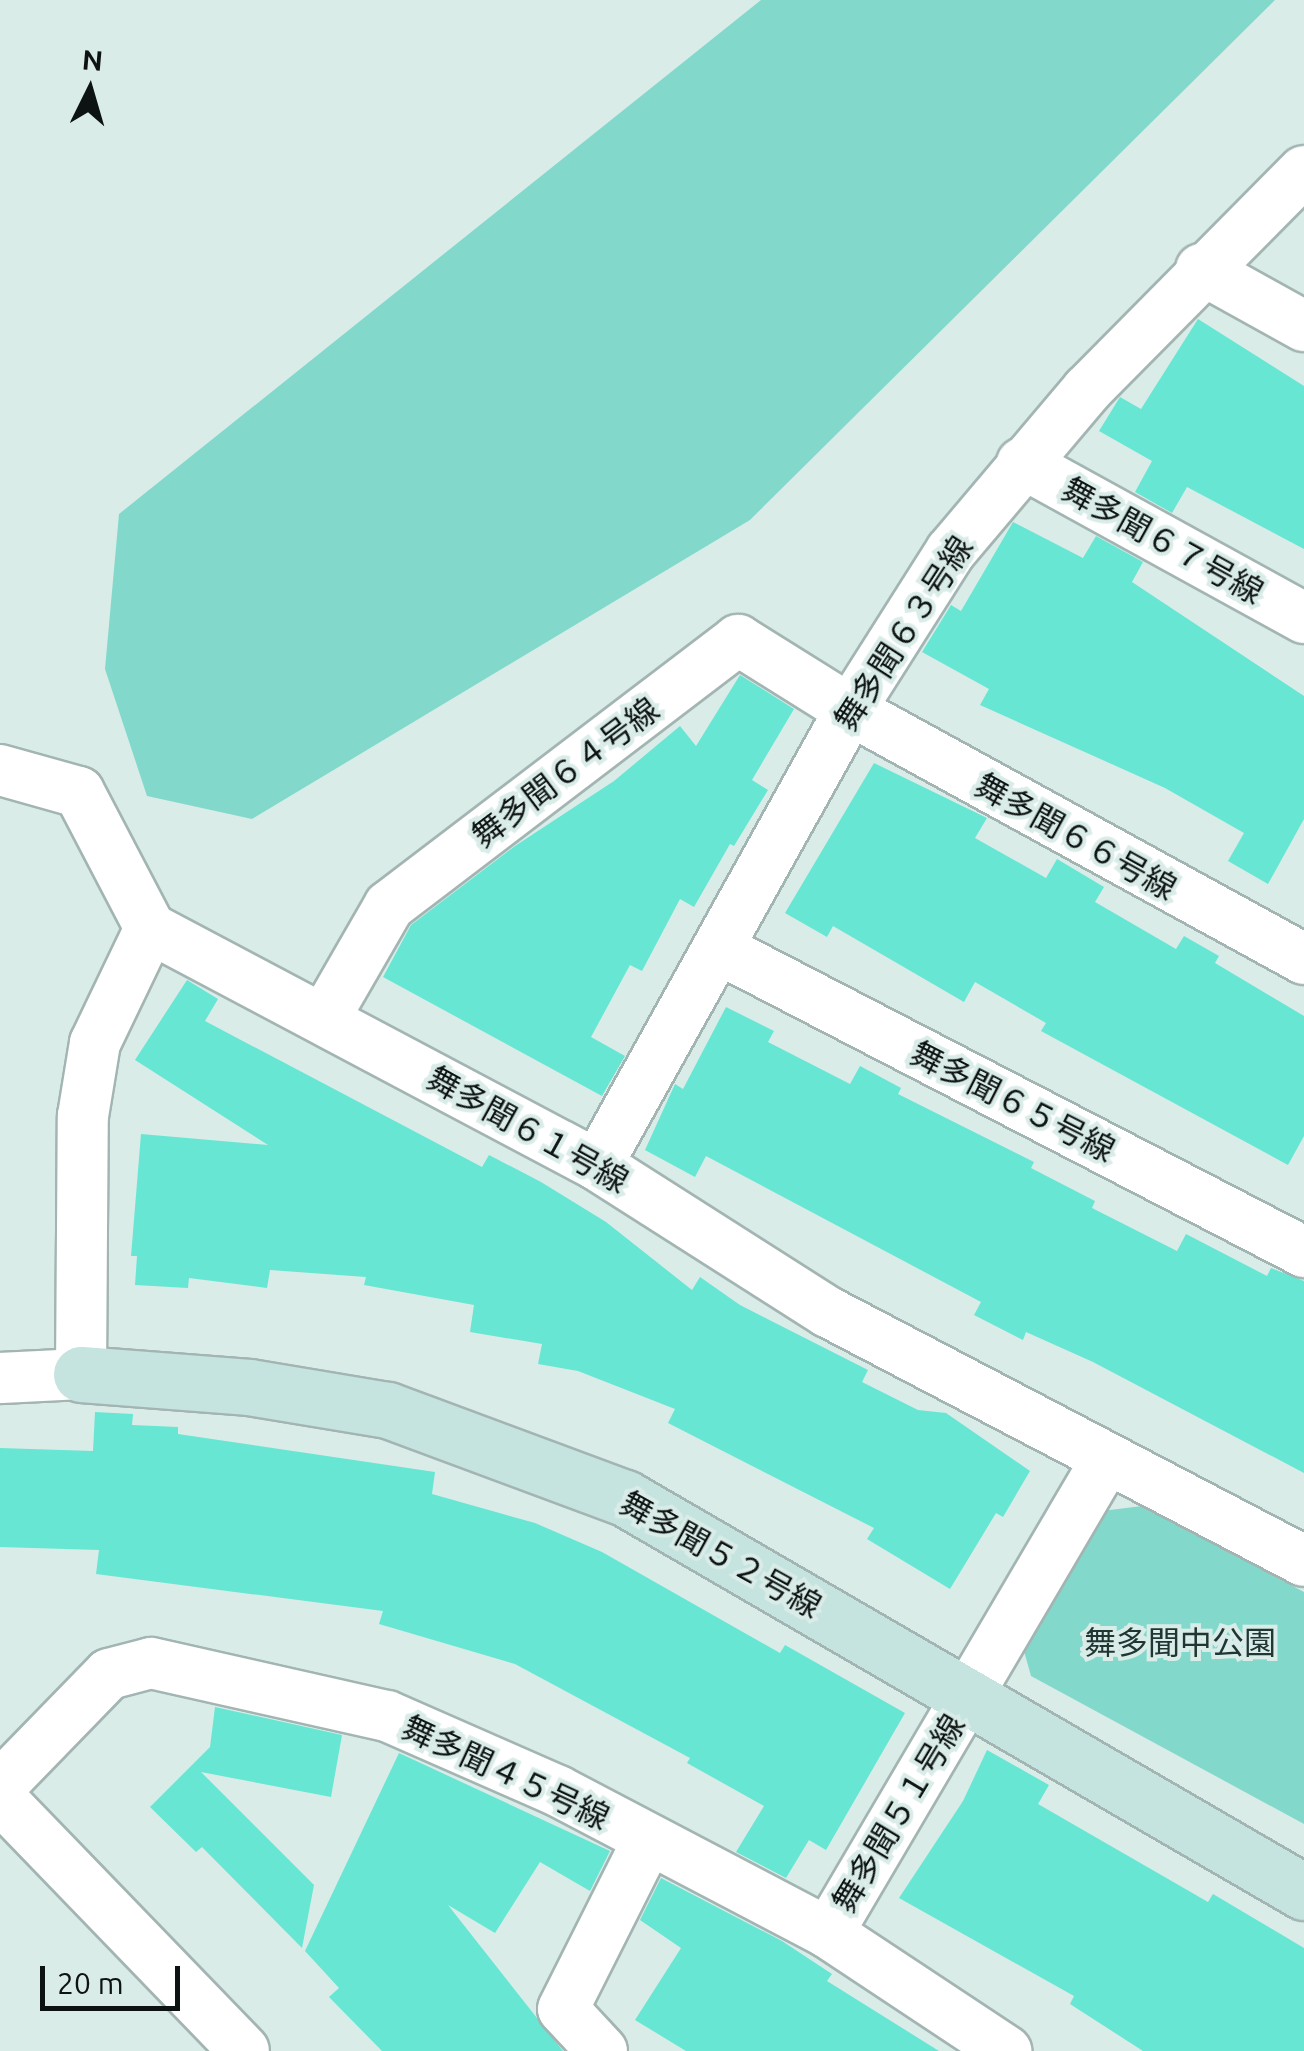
<!DOCTYPE html>
<html>
<head>
<meta charset="utf-8">
<style>
	body { margin:0 }
	#map { position:relative; width:1304px; height:2051px; overflow:hidden; background:#d9ece8; font-family:Ubuntu,"Noto Sans JP",sans-serif }
	div>[style] { position:absolute }
	.green>* { inset:0; background:#82d9cb }
	.building>* { inset:0; background:#67e6d3 }
	.roads { filter:drop-shadow(2px 0 #a3b5b2) drop-shadow(-2px 0 #a3b5b2) drop-shadow(0 2px #a3b5b2) drop-shadow(0 -2px #a3b5b2) }
	.street>* { height:50px; margin:-25px; padding:0 25px; transform-origin:25px; border-radius:25px; background:#fff }
	.secondary>* { height:55px; margin:-27.5px; padding:0 27.5px; transform-origin:27.5px; border-radius:27.5px; background:#c5e3df }
	span { translate:-50% -50%; white-space:nowrap; text-align:center; line-height:1.15; -webkit-text-stroke:8px #d9ece8; paint-order:stroke }
	.street-label { font-size:32px; color:#0d1312 }
	.park-label { font-size:32px; color:#203632 }
	.north { position:absolute; left:40px; top:40px; width:100px; height:100px; -webkit-text-stroke:8px #d9ece8; paint-order:stroke; rotate:5deg; font-size:28px; font-weight:700; line-height:40px; text-align:center; color:#0d1312 }
	.north::after { content:''; display:block; margin:auto; width:35px; height:45px; background:#0d1312; clip-path:polygon(50% 0,100% 100%,50% 72%,0 100%) }
	.scale { position:absolute; left:40px; top:1966px; width:140px; height:45px; box-sizing:border-box; border:5px solid #0d1312; border-top:0; padding-left:12px; font-size:30px; line-height:35px; white-space:nowrap; color:#0d1312; -webkit-text-stroke:8px #d9ece8; paint-order:stroke }
</style>
</head>
<body>
<div id="map">
	<div class="green">
		<i style="clip-path:polygon(761px 0,1275px 0,750px 520px,252px 819px,147px 796px,105px 669px,119px 514px)"></i>
		<i style="clip-path:polygon(1142px 1506px,1304px 1592px,1304px 1824px,1031px 1676px,1024px 1651px,1102px 1511px)"></i>
	</div>
	<div class="building">
		<i style="clip-path:polygon(1198px 319px,1304px 386px,1304px 549px,1187px 487px,1172px 513px,1135px 492px,1152px 461px,1099px 431px,1120px 397px,1141px 409px)"></i>
		<i style="clip-path:polygon(1013px 522px,1083px 558px,1096px 536px,1143px 562px,1132px 582px,1304px 696px,1304px 819px,1268px 884px,1228px 861px,1244px 833px,1165px 788px,980px 705px,989px 689px,922px 652px,951px 605px,961px 611px)"></i>
		<i style="clip-path:polygon(740px 675px,794px 709px,752px 780px,768px 790px,734px 846px,730px 844px,694px 907px,680px 899px,642px 971px,630px 965px,591px 1037px,625px 1056px,602px 1096px,383px 977px,411px 925px,515px 846px,614px 781px,680px 726px,696px 746px)"></i>
		<i style="clip-path:polygon(874px 763px,987px 818px,975px 838px,1046px 878px,1057px 859px,1104px 887px,1095px 902px,1176px 949px,1184px 936px,1219px 956px,1215px 963px,1304px 1016px,1304px 1136px,1288px 1165px,1041px 1031px,1046px 1023px,975px 982px,964px 1002px,833px 926px,827px 937px,785px 913px)"></i>
		<i style="clip-path:polygon(187px 980px,218px 999px,205px 1021px,482px 1167px,489px 1155px,541px 1182px,606px 1222px,692px 1290px,700px 1277px,740px 1305px,868px 1370px,862px 1382px,918px 1410px,946px 1413px,1030px 1471px,1003px 1517px,996px 1513px,950px 1589px,867px 1539px,874px 1528px,668px 1423px,675px 1409px,578px 1371px,538px 1364px,542px 1344px,470px 1332px,474px 1305px,364px 1285px,366px 1277px,270px 1270px,267px 1288px,189px 1278px,188px 1288px,135px 1285px,137px 1256px,131px 1256px,141px 1134px,268px 1145px,135px 1060px)"></i>
		<i style="clip-path:polygon(726px 1007px,774px 1031px,768px 1042px,850px 1084px,860px 1066px,901px 1088px,898px 1094px,1034px 1162px,1031px 1168px,1095px 1201px,1092px 1208px,1177px 1251px,1186px 1234px,1267px 1276px,1271px 1268px,1304px 1281px,1304px 1473px,1093px 1362px,1026px 1332px,1023px 1340px,974px 1315px,981px 1302px,706px 1156px,695px 1177px,645px 1150px,675px 1084px,683px 1089px)"></i>
		<i style="clip-path:polygon(95px 1412px,133px 1414px,132px 1425px,178px 1427px,178px 1434px,435px 1472px,432px 1494px,535px 1523px,602px 1552px,780px 1653px,785px 1645px,905px 1713px,826px 1850px,809px 1840px,786px 1878px,736px 1852px,764px 1806px,687px 1763px,690px 1758px,515px 1664px,379px 1624px,383px 1611px,96px 1574px,99px 1550px,0 1547px,0 1448px,93px 1451px)"></i>
		<i style="clip-path:polygon(215px 1707px,342px 1735px,331px 1797px,201px 1772px,314px 1885px,302px 1948px,202px 1847px,196px 1852px,150px 1807px,210px 1747px)"></i>
		<i style="clip-path:polygon(987px 1750px,1049px 1785px,1038px 1804px,1208px 1902px,1213px 1894px,1304px 1948px,1304px 2051px,1143px 2051px,1070px 2004px,1074px 1996px,899px 1898px,963px 1801px)"></i>
		<i style="clip-path:polygon(399px 1753px,610px 1851px,590px 1891px,540px 1862px,495px 1933px,448px 1905px,563px 2051px,382px 2051px,329px 1997px,339px 1988px,305px 1951px)"></i>
		<i style="clip-path:polygon(661px 1878px,782px 1941px,832px 1974px,827px 1981px,939px 2051px,686px 2051px,635px 2020px,681px 1948px,640px 1920px)"></i>
	</div>
	<div class="roads">
		<div class="street">
			<i style="left:1201px;top:269px;width:118px;rotate:29deg"></i>
			<i style="left:1022px;top:463px;width:322px;rotate:28.8deg"></i>
			<i style="left:0;top:770px;width:82px;rotate:15.6deg"></i>
			<i style="left:79px;top:792px;width:153px;rotate:62.4deg"></i>
			<i style="left:721px;top:950px;width:657px;rotate:27.38deg"></i>
			<i style="left:325px;top:1017px;width:128px;rotate:-60deg"></i>
			<i style="left:389px;top:906px;width:439px;rotate:-37.3deg"></i>
			<i style="left:738px;top:640px;width:132px;rotate:32deg"></i>
			<i style="left:850px;top:710px;width:518px;rotate:28.74deg"></i>
			<i style="left:597px;top:1165px;width:521px;rotate:-60.92deg"></i>
			<i style="left:850px;top:710px;width:188px;rotate:-57.6deg"></i>
			<i style="left:951px;top:551px;width:211px;rotate:-49.8deg"></i>
			<i style="left:1087px;top:390px;width:308px;rotate:-45.3deg"></i>
			<i style="left:0;top:1378px;width:81px;rotate:-2.8deg"></i>
			<i style="left:81px;top:1374px;width:258px;rotate:-89.6deg"></i>
			<i style="left:83px;top:1116px;width:74px;rotate:-80.7deg"></i>
			<i style="left:95px;top:1043px;width:127px;rotate:-64.4deg"></i>
			<i style="left:150px;top:928px;width:506px;rotate:27.93deg"></i>
			<i style="left:597px;top:1165px;width:274px;rotate:32.5deg"></i>
			<i style="left:828px;top:1312px;width:537px;rotate:27.61deg"></i>
			<i style="left:0;top:1786px;width:156px;rotate:-45.8deg"></i>
			<i style="left:109px;top:1674px;width:43px;rotate:-14.7deg"></i>
			<i style="left:151px;top:1663px;width:242px;rotate:12.7deg"></i>
			<i style="left:387px;top:1716px;width:187px;rotate:23.7deg"></i>
			<i style="left:558px;top:1791px;width:305px;rotate:27.7deg"></i>
			<i style="left:828px;top:1933px;width:214px;rotate:33.5deg"></i>
			<i style="left:0;top:1798px;width:351px;rotate:46deg"></i>
			<i style="left:828px;top:1933px;width:546px;rotate:-59.54deg"></i>
			<i style="left:602px;top:2051px;width:57px;rotate:-132.9deg"></i>
			<i style="left:563px;top:2009px;width:187px;rotate:-63.3deg"></i>
		</div>
		<div class="secondary">
			<i style="left:81px;top:1374px;width:169px;rotate:4.4deg"></i>
			<i style="left:249px;top:1387px;width:141px;rotate:9.4deg"></i>
			<i style="left:388px;top:1410px;width:253px;rotate:20.4deg"></i>
			<i style="left:625px;top:1498px;width:785px;rotate:30.13deg"></i>
		</div>
	</div>
	<div class="street-label">
		<span style="left:1163px;top:540px;rotate:29deg">舞多聞６７号線</span>
		<span style="left:903px;top:633px;rotate:-57deg">舞多聞６３号線</span>
		<span style="left:565px;top:772px;rotate:-37deg">舞多聞６４号線</span>
		<span style="left:1076px;top:836px;rotate:29deg">舞多聞６６号線</span>
		<span style="left:1013px;top:1101px;rotate:27deg">舞多聞６５号線</span>
		<span style="left:528px;top:1129px;rotate:29deg">舞多聞６１号線</span>
		<span style="left:721px;top:1554px;rotate:29deg">舞多聞５２号線</span>
		<span style="left:506px;top:1772px;rotate:25deg">舞多聞４５号線</span>
		<span style="left:898px;top:1813px;rotate:-59deg">舞多聞５１号線</span>
	</div>
	<div class="park-label">
		<span style="left:1180px;top:1642px">舞多聞中公園</span>
	</div>
	<div class="north">N</div>
	<div class="scale">20 m</div>
</div>
</body>
</html>
